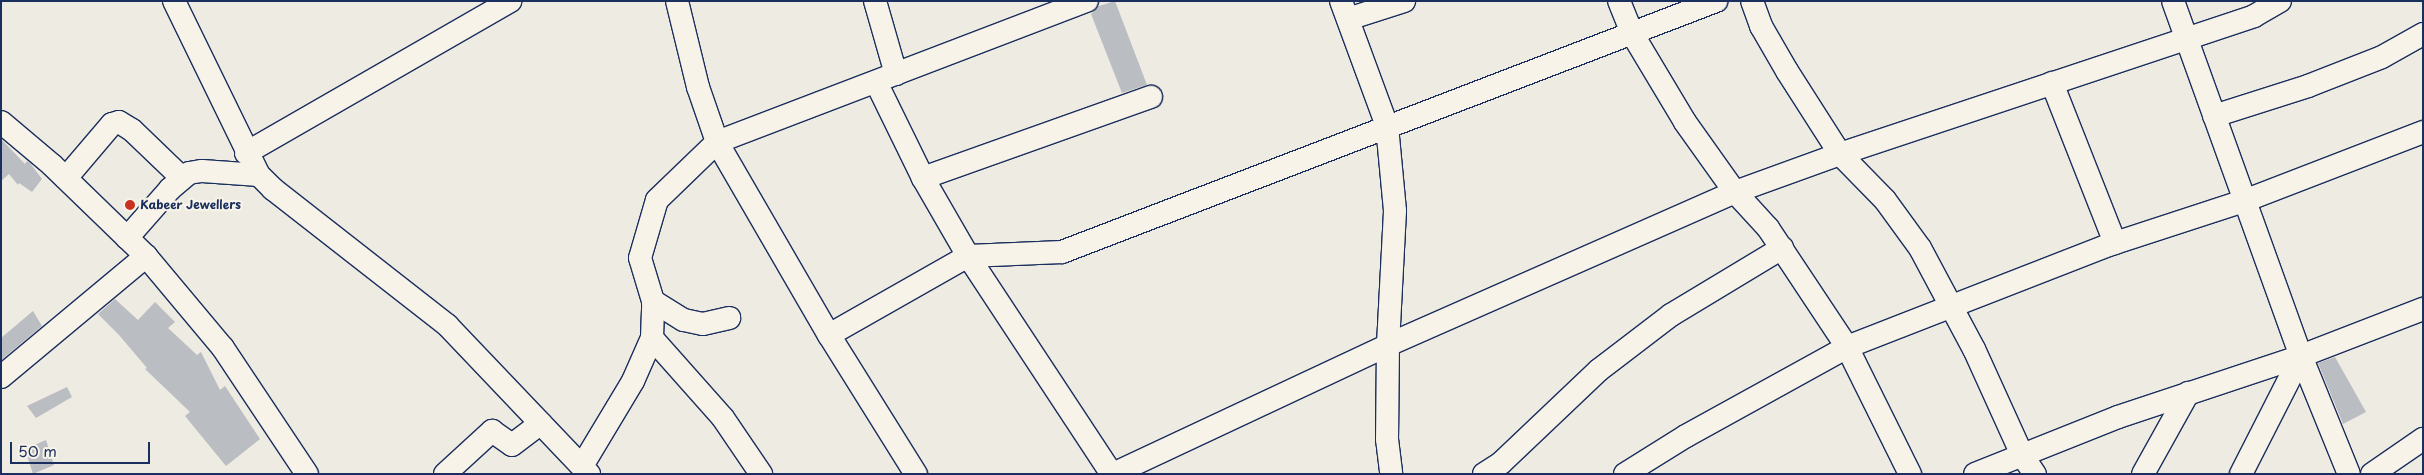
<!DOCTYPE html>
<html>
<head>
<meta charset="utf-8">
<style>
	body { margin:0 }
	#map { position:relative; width:2424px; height:475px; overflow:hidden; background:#eeebe2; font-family:"Playpen Sans",sans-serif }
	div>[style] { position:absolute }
	.building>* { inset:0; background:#babdc2 }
	.roads { filter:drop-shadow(1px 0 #1b2f5e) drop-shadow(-1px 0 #1b2f5e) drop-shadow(0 1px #1b2f5e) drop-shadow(0 -1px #1b2f5e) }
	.minor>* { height:22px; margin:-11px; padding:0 11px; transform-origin:11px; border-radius:11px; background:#f7f3e8 }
	.dots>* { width:14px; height:14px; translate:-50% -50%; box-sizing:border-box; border:2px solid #f7f3e8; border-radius:50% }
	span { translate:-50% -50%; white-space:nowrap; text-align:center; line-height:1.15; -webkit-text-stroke:4.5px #f7f3e8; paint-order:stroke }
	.poi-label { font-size:12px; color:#1b2f5e; font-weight:700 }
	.left { translate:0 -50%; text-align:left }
	.frame { position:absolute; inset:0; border:2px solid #1b2f5e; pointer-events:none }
	.scale { position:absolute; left:10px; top:442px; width:140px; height:22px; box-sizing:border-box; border:2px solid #1b2f5e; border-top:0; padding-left:6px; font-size:15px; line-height:18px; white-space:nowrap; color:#1b2f5e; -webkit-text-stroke:4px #f7f3e8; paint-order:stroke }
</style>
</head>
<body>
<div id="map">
	<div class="building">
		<i style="clip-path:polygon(1115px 1px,1147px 85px,1122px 93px,1091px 14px,1099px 6px)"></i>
		<i style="clip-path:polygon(1px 139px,25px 164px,27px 161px,30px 163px,42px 179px,32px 192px,19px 183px,18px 185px,9px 174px,1px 181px)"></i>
		<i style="clip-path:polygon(115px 299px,138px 320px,155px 302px,175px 322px,168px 328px,197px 355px,201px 352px,220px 390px,225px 386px,260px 439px,226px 466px,185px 416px,190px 412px,145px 369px,147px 368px,119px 335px,98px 314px)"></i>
		<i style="clip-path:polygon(33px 311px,42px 326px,1px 360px,1px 338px)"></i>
		<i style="clip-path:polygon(2335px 357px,2366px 412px,2343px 424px,2318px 363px)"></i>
		<i style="clip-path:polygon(67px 387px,72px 397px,36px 418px,27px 406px)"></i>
		<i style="clip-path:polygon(46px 440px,54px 465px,33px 474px,25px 449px)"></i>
	</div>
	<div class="roads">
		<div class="minor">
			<i style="left:174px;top:1px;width:194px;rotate:64deg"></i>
			<i style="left:259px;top:175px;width:20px;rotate:45deg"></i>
			<i style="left:273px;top:189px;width:221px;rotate:38deg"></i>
			<i style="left:447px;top:325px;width:206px;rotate:46.4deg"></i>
			<i style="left:677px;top:1px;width:89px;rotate:76.3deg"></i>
			<i style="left:698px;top:87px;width:58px;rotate:70.9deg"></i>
			<i style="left:717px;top:142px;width:223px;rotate:59.9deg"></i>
			<i style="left:829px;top:335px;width:164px;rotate:58deg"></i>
			<i style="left:875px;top:1px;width:76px;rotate:74deg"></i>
			<i style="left:1341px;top:1px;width:133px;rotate:69.8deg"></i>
			<i style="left:1387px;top:126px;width:85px;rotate:84.6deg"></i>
			<i style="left:1395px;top:211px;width:134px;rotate:93deg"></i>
			<i style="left:1388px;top:345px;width:94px;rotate:90.6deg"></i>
			<i style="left:1387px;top:439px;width:35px;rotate:83deg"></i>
			<i style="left:1619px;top:1px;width:37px;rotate:68deg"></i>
			<i style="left:1633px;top:35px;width:101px;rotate:59.1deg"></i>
			<i style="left:1685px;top:122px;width:86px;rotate:54.5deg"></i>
			<i style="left:1735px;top:192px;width:49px;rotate:47.5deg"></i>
			<i style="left:1768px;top:228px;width:143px;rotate:56.4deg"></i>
			<i style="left:1847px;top:347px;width:142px;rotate:63.6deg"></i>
			<i style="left:1752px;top:1px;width:27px;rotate:70deg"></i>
			<i style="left:1761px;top:26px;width:52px;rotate:60deg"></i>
			<i style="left:1787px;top:71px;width:98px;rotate:57.4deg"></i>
			<i style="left:1840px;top:154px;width:64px;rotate:45.6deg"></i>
			<i style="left:1885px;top:200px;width:59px;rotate:53.9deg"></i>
			<i style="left:1920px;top:248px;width:115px;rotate:61.9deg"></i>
			<i style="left:1974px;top:349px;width:116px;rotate:65.6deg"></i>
			<i style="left:2022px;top:455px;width:23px;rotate:56deg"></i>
			<i style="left:2173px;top:1px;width:377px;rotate:70.2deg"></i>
			<i style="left:2301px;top:356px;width:127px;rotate:67.9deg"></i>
			<i style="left:1348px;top:19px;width:59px;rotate:-17.8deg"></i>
			<i style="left:876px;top:82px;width:107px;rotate:63.9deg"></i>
			<i style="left:923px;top:178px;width:90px;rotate:60deg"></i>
			<i style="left:968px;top:256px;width:261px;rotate:56.6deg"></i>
			<i style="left:2052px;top:83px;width:172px;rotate:68.5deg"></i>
			<i style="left:2214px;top:116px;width:99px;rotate:-17.7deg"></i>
			<i style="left:2308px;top:86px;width:79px;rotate:-21.4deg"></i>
			<i style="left:2382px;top:57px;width:47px;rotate:-29.3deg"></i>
			<i style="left:1px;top:122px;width:67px;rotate:40.1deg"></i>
			<i style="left:52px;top:165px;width:131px;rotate:44.1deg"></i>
			<i style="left:146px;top:256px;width:120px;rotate:50.1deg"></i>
			<i style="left:223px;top:348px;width:151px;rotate:56.3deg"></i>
			<i style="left:246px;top:153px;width:305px;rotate:-29.9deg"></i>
			<i style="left:66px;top:178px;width:71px;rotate:-49.6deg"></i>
			<i style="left:112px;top:124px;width:7px;rotate:-16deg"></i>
			<i style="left:119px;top:122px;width:15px;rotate:32deg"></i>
			<i style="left:132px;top:130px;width:68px;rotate:43.8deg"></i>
			<i style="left:923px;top:178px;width:242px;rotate:-19.6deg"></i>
			<i style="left:127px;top:238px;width:65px;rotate:-48.7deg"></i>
			<i style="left:170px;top:189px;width:25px;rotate:-40deg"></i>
			<i style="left:189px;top:173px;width:13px;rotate:-9deg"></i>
			<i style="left:202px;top:171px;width:57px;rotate:4deg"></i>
			<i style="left:653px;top:301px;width:36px;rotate:32deg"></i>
			<i style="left:684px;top:320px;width:19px;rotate:12deg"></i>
			<i style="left:703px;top:324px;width:27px;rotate:-13deg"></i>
			<i style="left:829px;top:335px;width:160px;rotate:-29.6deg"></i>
			<i style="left:968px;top:256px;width:94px;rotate:-2.4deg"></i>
			<i style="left:1062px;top:252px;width:701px;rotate:-21deg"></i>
			<i style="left:652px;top:338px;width:107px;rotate:48.4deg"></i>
			<i style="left:723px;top:418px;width:68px;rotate:55.8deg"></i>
			<i style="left:1px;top:377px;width:189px;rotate:-39.8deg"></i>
			<i style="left:582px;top:466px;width:99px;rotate:-59deg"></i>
			<i style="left:633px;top:381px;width:47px;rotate:-66.2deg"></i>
			<i style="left:652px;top:338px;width:37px;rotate:-88deg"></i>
			<i style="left:653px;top:301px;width:45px;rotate:-106.8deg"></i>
			<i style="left:640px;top:258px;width:60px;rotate:-73.7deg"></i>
			<i style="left:657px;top:200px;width:83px;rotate:-44deg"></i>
			<i style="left:717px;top:142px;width:396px;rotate:-20.9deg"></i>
			<i style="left:445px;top:474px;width:64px;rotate:-42.5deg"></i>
			<i style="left:492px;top:431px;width:24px;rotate:35deg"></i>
			<i style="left:512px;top:445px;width:36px;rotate:-37deg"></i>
			<i style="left:1113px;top:474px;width:304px;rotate:-25.1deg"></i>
			<i style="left:1388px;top:345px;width:379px;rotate:-23.8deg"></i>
			<i style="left:1735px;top:192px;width:112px;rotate:-19.9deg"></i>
			<i style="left:1840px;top:154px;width:436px;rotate:-18.4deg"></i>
			<i style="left:2254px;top:16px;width:30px;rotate:-30deg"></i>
			<i style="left:1484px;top:474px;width:20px;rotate:-33deg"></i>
			<i style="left:1501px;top:463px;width:135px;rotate:-43.5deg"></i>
			<i style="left:1599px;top:370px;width:91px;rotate:-37.4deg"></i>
			<i style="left:1671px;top:315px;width:130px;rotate:-31.1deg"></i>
			<i style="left:1625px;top:474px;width:72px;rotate:-31.9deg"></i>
			<i style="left:1686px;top:436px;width:184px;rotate:-28.9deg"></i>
			<i style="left:1847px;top:347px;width:281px;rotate:-21.3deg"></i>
			<i style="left:2109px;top:245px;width:142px;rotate:-18.1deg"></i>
			<i style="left:2244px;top:201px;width:192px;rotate:-21.1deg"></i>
			<i style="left:1975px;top:474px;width:154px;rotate:-21.7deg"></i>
			<i style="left:2118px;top:417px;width:193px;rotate:-18.4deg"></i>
			<i style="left:2301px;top:356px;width:131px;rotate:-21.1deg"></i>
			<i style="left:2143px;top:474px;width:93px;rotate:-60.9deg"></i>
			<i style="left:2241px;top:474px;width:132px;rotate:-63deg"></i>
			<i style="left:2372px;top:474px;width:62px;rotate:-34.5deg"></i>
		</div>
	</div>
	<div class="dots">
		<i style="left:130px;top:205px;background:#c8321e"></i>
	</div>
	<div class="poi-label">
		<span class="left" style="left:140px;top:205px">Kabeer Jewellers</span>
	</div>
	<div class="frame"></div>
	<div class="scale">50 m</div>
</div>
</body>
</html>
